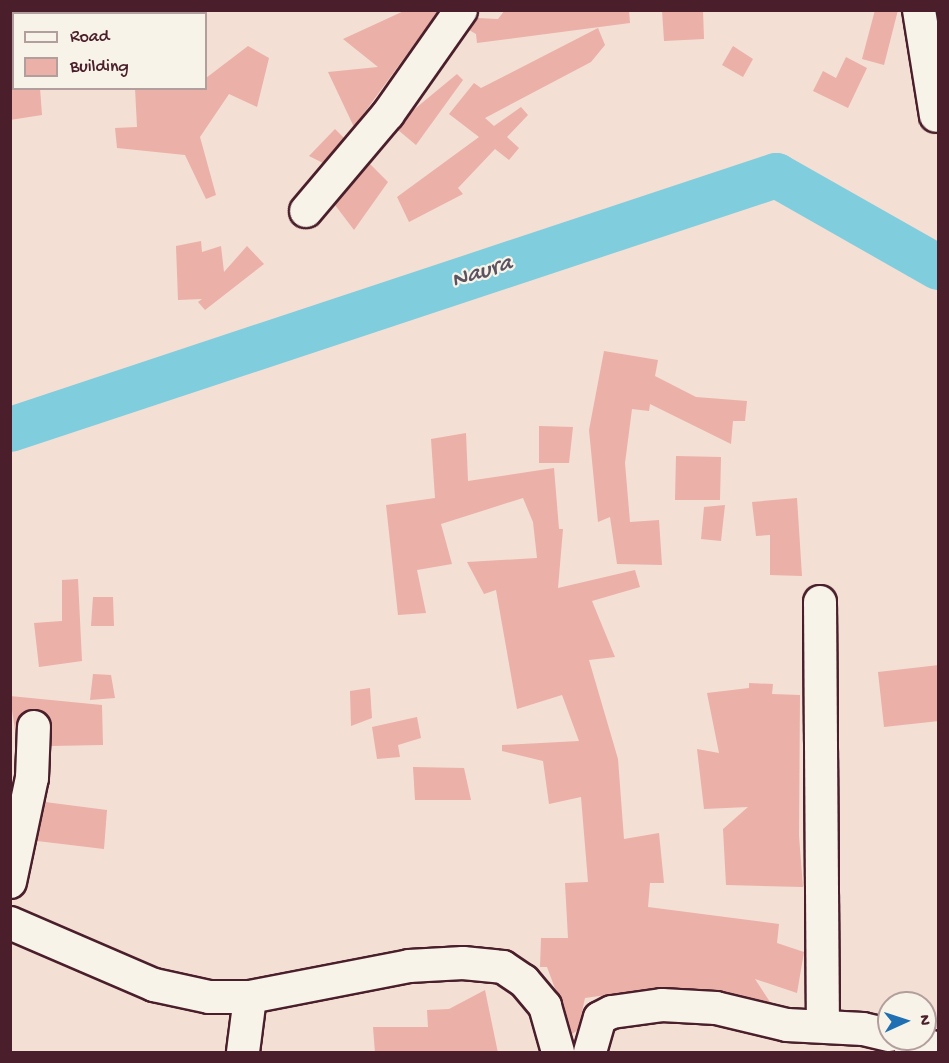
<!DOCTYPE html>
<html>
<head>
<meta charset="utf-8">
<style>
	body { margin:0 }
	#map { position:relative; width:949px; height:1063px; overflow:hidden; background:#f3dfd4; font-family:"Gochi Hand",sans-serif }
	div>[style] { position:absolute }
	.river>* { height:45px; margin:-22.5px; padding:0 22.5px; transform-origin:22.5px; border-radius:22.5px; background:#80cdde }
	.building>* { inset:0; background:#ebb0a7 }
	.roads { filter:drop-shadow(2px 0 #4a1f2b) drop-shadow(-2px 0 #4a1f2b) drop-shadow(0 2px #4a1f2b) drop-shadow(0 -2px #4a1f2b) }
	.minor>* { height:32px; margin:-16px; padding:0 16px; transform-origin:16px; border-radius:16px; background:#f7f3e8 }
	span { translate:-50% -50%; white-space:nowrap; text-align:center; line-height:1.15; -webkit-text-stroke:4.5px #f7f3e8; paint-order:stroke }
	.water-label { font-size:24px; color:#5a5361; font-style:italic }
	.frame { position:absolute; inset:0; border:12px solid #4a1f2b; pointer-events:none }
	.legend { position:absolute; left:12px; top:12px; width:195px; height:78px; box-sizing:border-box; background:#f7f3e8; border:2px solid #b29e9c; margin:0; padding:8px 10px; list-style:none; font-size:18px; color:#4a1f2b }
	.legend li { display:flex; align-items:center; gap:12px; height:30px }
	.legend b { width:30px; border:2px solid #b29e9c }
	.north { position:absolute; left:877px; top:991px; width:60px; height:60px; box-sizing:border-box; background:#f7f3e8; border:2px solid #b29e9c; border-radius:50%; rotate:87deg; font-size:16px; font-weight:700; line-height:24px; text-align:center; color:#4a1f2b }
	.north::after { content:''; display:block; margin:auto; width:21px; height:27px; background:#1f6fb2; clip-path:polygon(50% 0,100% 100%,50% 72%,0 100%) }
</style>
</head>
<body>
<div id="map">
	<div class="river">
		<i style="left:10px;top:429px;width:807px;rotate:-18.35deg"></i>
		<i style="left:776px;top:175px;width:186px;rotate:29.6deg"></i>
	</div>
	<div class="building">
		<i style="clip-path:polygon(406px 10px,439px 10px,354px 127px,328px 72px,378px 67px,343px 39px)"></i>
		<i style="clip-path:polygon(505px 10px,629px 10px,630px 23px,477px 43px,476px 34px,469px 30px,477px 18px,498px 19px)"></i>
		<i style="clip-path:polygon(662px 10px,703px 10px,704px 39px,664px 41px)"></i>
		<i style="clip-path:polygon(875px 10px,898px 10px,884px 65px,862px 59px)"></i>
		<i style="clip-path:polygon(598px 28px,605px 45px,591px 62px,485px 118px,494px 126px,521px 107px,528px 115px,507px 137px,519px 148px,509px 160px,495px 149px,458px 188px,463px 194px,409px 222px,397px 197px,479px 137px,449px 114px,474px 83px,481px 88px)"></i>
		<i style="clip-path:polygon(248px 46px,269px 58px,257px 107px,229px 94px,200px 137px,216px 195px,206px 199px,185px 155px,117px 148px,115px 128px,137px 127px,135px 88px,206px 88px,206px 78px)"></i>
		<i style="clip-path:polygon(733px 46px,753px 59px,743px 77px,722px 65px)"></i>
		<i style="clip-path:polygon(846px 57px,867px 68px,848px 108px,813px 91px,823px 71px,836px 78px)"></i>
		<i style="clip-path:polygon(457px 74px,463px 80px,416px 145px,398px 130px,411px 112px)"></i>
		<i style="clip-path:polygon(10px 88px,40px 88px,42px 115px,10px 120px)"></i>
		<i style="clip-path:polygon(335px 129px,344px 138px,323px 163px,309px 156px)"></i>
		<i style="clip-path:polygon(370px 164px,388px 182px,354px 230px,335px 205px)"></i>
		<i style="clip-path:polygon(201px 241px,202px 252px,221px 246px,224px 272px,247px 246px,264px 264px,205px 310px,198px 302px,202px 299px,178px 300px,176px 246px)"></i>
		<i style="clip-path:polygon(604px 351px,658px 360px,655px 376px,696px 397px,747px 401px,745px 421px,733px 421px,731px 444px,650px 404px,649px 411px,632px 409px,625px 463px,630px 522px,659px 520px,662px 565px,617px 564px,610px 517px,598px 522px,589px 430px)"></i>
		<i style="clip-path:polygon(539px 426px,573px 427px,569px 463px,539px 463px)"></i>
		<i style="clip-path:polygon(466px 433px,468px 481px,554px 468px,559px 529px,563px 529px,558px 588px,635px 570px,640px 587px,592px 601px,615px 657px,589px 660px,618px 759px,624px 839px,659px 833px,664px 883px,650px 883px,648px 907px,779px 924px,777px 943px,804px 952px,797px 993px,755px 979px,770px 1002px,717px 990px,663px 987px,585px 998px,578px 1030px,572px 1034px,547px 967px,540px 967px,541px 938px,568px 938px,565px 883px,588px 882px,581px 797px,549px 804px,543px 761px,502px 751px,502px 745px,579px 741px,562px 695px,517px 709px,496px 590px,484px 594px,467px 562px,537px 558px,533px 522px,523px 498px,441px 524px,452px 564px,417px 570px,426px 613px,398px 615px,386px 505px,435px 498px,431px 439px)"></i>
		<i style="clip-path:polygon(676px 456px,721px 457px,720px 500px,675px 500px)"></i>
		<i style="clip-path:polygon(797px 498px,802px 576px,770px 575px,770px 535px,756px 536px,752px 502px)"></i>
		<i style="clip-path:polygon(725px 505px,721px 541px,701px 539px,704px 507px)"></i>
		<i style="clip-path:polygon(78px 579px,82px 661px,39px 667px,34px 623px,62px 621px,62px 580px)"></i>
		<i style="clip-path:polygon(93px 597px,113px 597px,114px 626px,91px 626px)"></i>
		<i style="clip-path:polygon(939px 665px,939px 721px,884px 727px,878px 672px)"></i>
		<i style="clip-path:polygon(93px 674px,111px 675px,115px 698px,90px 700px)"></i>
		<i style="clip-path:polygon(749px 683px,773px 684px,772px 694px,800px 695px,799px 836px,803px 887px,726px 885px,723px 829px,748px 807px,704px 809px,697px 749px,719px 753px,707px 693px,749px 688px)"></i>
		<i style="clip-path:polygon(370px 688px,372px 718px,351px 726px,350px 691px)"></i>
		<i style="clip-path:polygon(10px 696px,102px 705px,103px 745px,51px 746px,50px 719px,35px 709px,19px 717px,16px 737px)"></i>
		<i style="clip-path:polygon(417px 717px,421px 738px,398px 745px,400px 757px,377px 759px,372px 727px)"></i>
		<i style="clip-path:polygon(413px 767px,464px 768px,471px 800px,415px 800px)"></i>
		<i style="clip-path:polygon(45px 802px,107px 810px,104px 849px,37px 841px)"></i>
		<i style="clip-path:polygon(485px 990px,498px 1053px,375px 1053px,373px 1027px,428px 1027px,427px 1010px,449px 1009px)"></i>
	</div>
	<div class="roads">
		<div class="minor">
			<i style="left:919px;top:10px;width:107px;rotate:80.9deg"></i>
			<i style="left:306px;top:211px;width:127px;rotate:-49.8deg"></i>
			<i style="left:388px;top:114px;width:127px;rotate:-54.9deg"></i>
			<i style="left:820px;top:602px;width:423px;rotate:89.6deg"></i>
			<i style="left:10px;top:882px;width:106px;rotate:-78.1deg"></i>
			<i style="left:32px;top:778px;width:51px;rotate:-87.8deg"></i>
			<i style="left:10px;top:923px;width:157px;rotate:23.3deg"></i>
			<i style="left:154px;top:985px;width:56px;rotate:12.3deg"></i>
			<i style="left:209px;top:997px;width:41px"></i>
			<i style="left:250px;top:997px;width:162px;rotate:-11deg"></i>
			<i style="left:409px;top:966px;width:54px;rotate:-3.2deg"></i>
			<i style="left:463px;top:963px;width:40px;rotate:5.7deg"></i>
			<i style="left:503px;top:967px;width:25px;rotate:34deg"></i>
			<i style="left:524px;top:981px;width:33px;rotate:50deg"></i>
			<i style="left:545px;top:1006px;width:48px;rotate:74.2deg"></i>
			<i style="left:906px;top:1039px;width:34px;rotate:17deg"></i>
			<i style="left:243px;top:1052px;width:55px;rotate:-82.7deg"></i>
			<i style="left:590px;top:1052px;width:35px;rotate:-74deg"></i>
			<i style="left:600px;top:1018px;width:13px;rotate:-27deg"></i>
			<i style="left:612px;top:1012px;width:50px;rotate:-8deg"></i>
			<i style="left:662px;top:1005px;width:54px;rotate:3.2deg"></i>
			<i style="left:716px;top:1008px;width:73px;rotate:13.5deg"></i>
			<i style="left:787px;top:1025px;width:76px;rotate:3deg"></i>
			<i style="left:863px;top:1029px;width:27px;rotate:13deg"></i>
		</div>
	</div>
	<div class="water-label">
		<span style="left:482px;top:273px;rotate:-18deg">Naura</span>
	</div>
	<div class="frame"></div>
	<ul class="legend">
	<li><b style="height:8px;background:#f7f3e8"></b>Road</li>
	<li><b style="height:16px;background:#ebb0a7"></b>Building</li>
	</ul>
	<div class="north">N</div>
</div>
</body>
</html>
